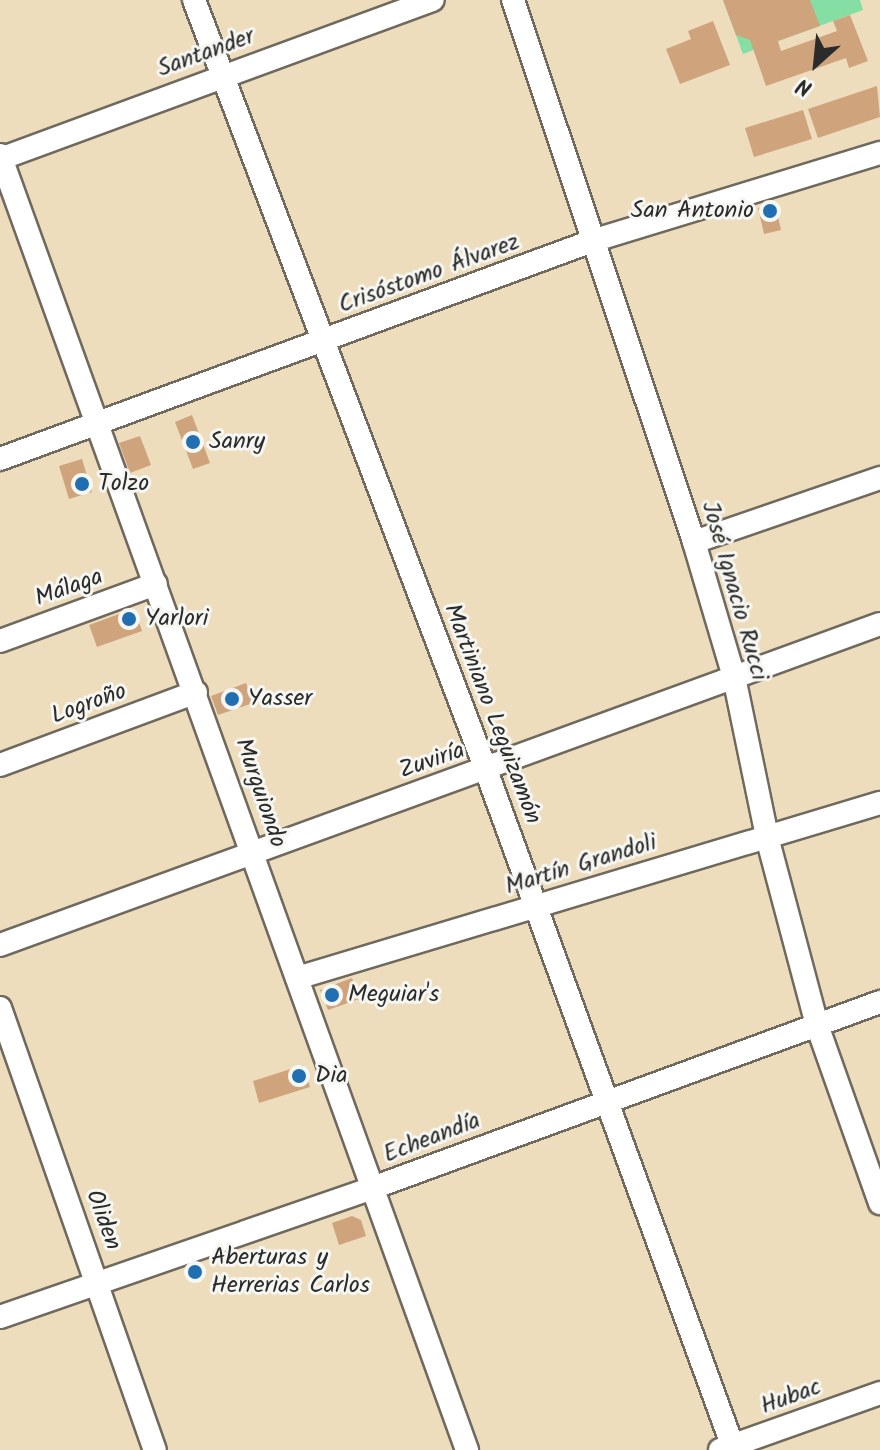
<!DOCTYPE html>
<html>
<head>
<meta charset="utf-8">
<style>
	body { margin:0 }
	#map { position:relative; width:880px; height:1450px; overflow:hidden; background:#eeddbc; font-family:Kalam,sans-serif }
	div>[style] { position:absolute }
	.green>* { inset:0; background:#85dea4 }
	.building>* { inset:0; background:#cfa47c }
	.roads { filter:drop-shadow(2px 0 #6f695e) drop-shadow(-2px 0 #6f695e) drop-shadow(0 2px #6f695e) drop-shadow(0 -2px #6f695e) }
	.minor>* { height:22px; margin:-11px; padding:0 11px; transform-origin:11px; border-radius:11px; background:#fff }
	.dots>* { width:22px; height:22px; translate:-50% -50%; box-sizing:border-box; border:4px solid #f6f6f2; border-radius:50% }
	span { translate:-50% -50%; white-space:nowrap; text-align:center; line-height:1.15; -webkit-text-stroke:6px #f6f6f2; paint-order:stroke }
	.street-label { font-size:24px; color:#2b2b2b }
	.poi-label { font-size:24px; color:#2b2b2b }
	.right { translate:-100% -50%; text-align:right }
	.left { translate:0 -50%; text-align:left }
	.north { position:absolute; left:776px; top:24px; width:80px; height:80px; -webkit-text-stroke:6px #f6f6f2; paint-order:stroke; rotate:207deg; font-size:22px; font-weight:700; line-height:32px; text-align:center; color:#2b2b2b }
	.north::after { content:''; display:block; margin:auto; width:28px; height:36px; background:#2b2b2b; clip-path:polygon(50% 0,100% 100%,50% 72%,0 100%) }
</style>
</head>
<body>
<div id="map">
	<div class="green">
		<i style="clip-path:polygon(723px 0,860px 0,863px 10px,743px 54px)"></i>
	</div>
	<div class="building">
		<i style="clip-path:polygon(723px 0,810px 0,820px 26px,778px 41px,781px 51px,837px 31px,833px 21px,850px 15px,868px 61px,849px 68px,846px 58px,766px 86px,750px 40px,736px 35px)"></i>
		<i style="clip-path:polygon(713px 21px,730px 65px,680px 84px,666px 49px,691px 39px,688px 31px)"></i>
		<i style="clip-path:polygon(877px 86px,880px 117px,818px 138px,808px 109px)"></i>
		<i style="clip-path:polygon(803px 110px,812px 139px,754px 157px,745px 128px)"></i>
		<i style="clip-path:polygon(775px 204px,781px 230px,764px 234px,758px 208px)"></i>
		<i style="clip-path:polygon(192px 415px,210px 463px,193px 469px,175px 422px)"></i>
		<i style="clip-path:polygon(140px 436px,151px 465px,130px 473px,119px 443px)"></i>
		<i style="clip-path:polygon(82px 459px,92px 492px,69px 499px,59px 466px)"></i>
		<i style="clip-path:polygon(127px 611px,137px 616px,142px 631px,97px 647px,89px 625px)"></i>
		<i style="clip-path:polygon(246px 683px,253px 703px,218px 715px,211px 696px)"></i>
		<i style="clip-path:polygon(352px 978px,359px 999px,328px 1010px,320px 990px)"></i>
		<i style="clip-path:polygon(303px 1065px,310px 1087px,259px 1103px,253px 1081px)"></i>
		<i style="clip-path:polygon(352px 1216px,361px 1220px,366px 1236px,339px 1245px,332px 1223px)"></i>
	</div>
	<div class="roads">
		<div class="minor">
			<i style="left:194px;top:0;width:824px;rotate:69.23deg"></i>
			<i style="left:486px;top:770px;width:724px;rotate:69.96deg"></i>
			<i style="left:513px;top:0;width:571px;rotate:71.53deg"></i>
			<i style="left:694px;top:542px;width:141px;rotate:73.5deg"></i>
			<i style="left:734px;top:677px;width:163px;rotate:78.3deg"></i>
			<i style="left:767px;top:837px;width:195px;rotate:75.1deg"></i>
			<i style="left:817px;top:1025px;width:189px;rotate:70.5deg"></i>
			<i style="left:0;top:155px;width:1377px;rotate:70.17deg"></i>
			<i style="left:0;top:159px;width:461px;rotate:-20.2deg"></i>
			<i style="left:0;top:459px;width:634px;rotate:-20.21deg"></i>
			<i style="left:595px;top:240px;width:298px;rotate:-17deg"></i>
			<i style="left:694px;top:542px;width:197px;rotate:-19deg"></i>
			<i style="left:0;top:641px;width:166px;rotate:-20.1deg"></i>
			<i style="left:0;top:765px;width:209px;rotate:-20.4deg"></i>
			<i style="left:0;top:945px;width:937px;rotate:-20.04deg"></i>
			<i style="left:297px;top:978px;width:609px;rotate:-16.71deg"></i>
			<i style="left:0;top:1008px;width:468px;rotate:70.7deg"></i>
			<i style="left:0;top:1317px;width:397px;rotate:-19.1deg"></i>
			<i style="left:375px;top:1187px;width:538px;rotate:-20.12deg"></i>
			<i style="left:720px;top:1450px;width:170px;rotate:-19.6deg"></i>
		</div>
	</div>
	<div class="dots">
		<i style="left:770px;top:211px;background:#1f6fb2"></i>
		<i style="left:193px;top:442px;background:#1f6fb2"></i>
		<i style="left:82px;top:484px;background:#1f6fb2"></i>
		<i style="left:129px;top:619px;background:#1f6fb2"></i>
		<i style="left:232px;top:699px;background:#1f6fb2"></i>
		<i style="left:332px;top:995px;background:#1f6fb2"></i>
		<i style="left:299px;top:1076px;background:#1f6fb2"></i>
		<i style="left:195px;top:1272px;background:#1f6fb2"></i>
	</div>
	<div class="street-label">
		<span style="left:206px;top:53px;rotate:-20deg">Santander</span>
		<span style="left:429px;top:274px;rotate:-20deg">Crisóstomo Álvarez</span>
		<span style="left:69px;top:588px;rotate:-20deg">Málaga</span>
		<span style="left:734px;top:591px;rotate:74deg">José Ignacio Rucci</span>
		<span style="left:89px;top:704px;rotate:-20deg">Logroño</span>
		<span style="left:492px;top:714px;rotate:69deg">Martiniano Leguizamón</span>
		<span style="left:432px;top:761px;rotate:-19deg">Zuviría</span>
		<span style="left:260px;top:793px;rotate:71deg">Murguiondo</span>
		<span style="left:581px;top:865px;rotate:-17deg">Martín Grandoli</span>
		<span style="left:432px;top:1138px;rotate:-21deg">Echeandía</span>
		<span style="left:103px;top:1220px;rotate:70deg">Oliden</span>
		<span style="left:791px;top:1397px;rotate:-20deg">Hubac</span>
	</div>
	<div class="poi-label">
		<span class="right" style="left:754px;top:211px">San Antonio</span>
		<span class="left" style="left:209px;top:442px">Sanry</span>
		<span class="left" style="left:98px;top:484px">Tolzo</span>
		<span class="left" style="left:145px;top:619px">Yarlori</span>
		<span class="left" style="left:248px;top:699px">Yasser</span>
		<span class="left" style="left:348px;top:995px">Meguiar's</span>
		<span class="left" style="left:315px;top:1076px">Dia</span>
		<span class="left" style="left:211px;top:1272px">Aberturas y<br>Herrerias Carlos</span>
	</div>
	<div class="north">N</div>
</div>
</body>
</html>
